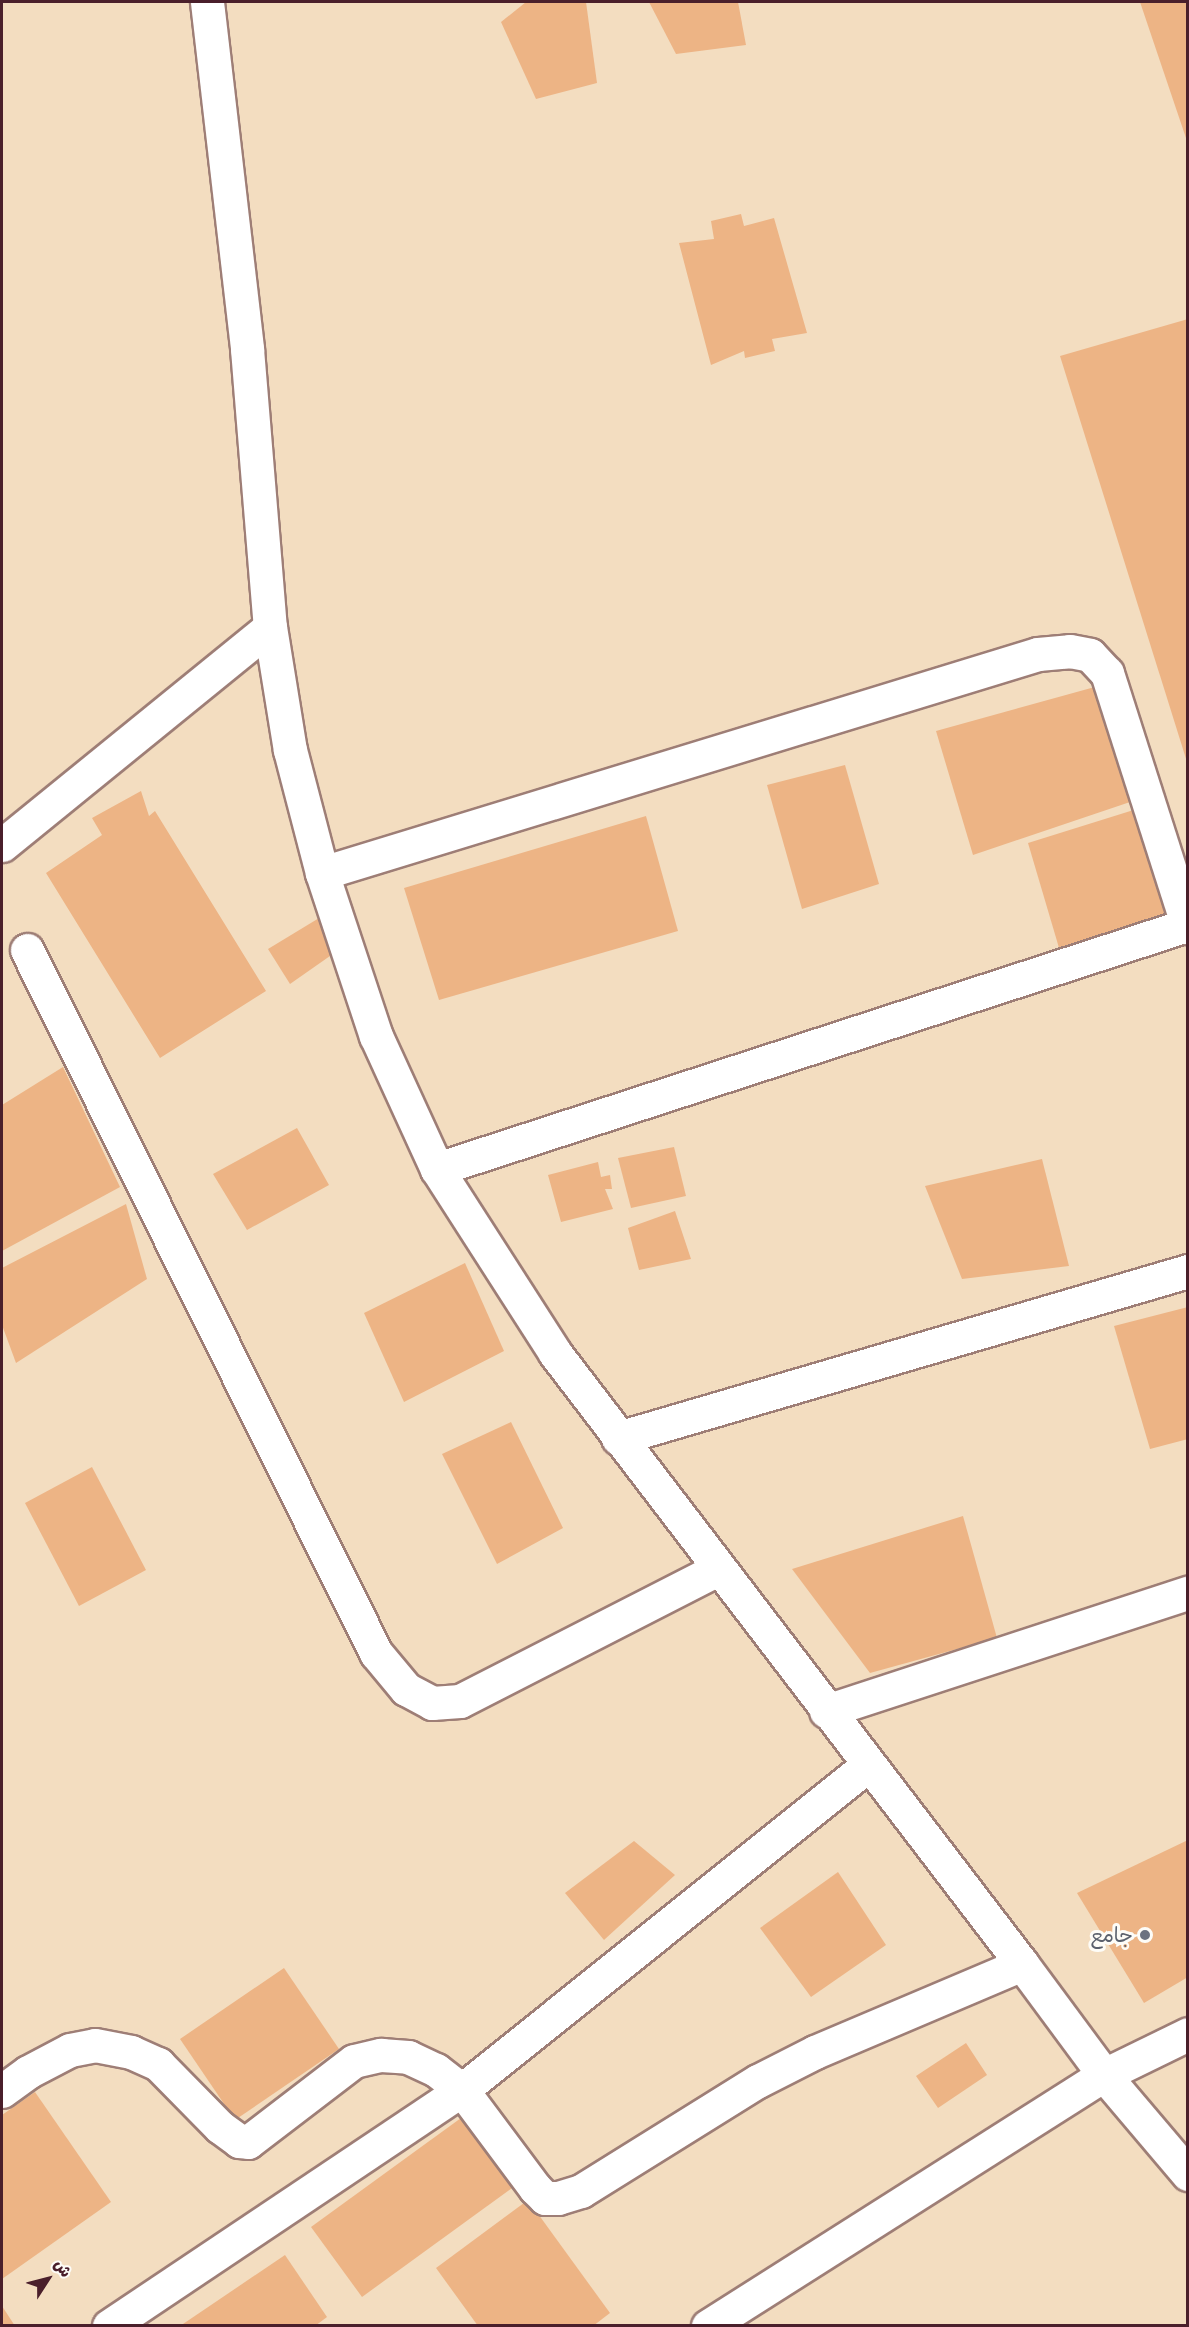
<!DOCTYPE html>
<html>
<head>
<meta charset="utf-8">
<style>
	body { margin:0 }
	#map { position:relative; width:1189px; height:2327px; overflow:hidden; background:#f3ddc0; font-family:Itim,"Playpen Sans Arabic",sans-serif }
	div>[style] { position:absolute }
	.building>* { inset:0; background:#edb485 }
	.roads { filter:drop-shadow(2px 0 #9e7e76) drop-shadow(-2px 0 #9e7e76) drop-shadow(0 2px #9e7e76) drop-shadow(0 -2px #9e7e76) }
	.minor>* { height:33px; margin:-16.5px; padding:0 16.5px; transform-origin:16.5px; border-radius:16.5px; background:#fff }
	.secondary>* { height:33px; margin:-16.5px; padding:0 16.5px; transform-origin:16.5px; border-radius:16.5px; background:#fff }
	.dots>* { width:16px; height:16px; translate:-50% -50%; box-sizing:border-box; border:3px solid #fdfcf7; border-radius:50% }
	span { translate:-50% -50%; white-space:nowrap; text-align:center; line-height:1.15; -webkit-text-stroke:6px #fdfcf7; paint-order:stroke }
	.worship-label { font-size:20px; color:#5b616d }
	.right { translate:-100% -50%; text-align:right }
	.frame { position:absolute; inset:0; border:3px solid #4a1f2b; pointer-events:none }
	.north { position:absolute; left:18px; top:2249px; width:60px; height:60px; -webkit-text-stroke:4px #fdfcf7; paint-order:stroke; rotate:54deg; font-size:16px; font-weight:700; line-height:24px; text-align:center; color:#4a1f2b }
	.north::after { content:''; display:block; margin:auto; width:21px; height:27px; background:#4a1f2b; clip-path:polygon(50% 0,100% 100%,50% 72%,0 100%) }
</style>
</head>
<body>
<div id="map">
	<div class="building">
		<i style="clip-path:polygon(526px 2px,586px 2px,597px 83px,536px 99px,501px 22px)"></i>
		<i style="clip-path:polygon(649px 2px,738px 2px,746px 45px,676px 54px)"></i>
		<i style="clip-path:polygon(1140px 2px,1188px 2px,1188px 141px,1187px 141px)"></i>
		<i style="clip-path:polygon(741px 214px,744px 226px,774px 218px,807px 333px,772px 339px,775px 351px,745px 358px,744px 351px,711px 365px,679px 243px,714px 239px,711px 221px)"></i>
		<i style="clip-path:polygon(1188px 319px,1188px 762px,1187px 762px,1060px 356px)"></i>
		<i style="clip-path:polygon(1102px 685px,1136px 800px,973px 855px,936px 731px)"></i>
		<i style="clip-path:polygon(845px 765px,879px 884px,802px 909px,767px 785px)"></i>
		<i style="clip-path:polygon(141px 791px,149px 816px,155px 811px,266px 991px,160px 1058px,46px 873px,102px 835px,92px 818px)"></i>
		<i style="clip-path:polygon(1140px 808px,1175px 922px,1062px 958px,1028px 843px)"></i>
		<i style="clip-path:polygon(646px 816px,678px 931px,439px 1000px,404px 888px)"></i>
		<i style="clip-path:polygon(329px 912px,340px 949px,290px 984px,268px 949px)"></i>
		<i style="clip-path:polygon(63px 1067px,120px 1187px,2px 1251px,2px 1105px)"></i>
		<i style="clip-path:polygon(297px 1128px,329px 1185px,247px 1230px,213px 1174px)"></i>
		<i style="clip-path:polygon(674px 1147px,686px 1196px,631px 1208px,618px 1158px)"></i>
		<i style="clip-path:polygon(1042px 1159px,1069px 1266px,962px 1279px,925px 1186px)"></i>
		<i style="clip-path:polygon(598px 1162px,601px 1177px,610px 1175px,612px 1189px,605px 1189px,613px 1209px,561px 1222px,548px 1175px)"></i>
		<i style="clip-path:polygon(126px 1204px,147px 1279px,16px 1363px,2px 1325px,2px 1268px)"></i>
		<i style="clip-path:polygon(675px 1211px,691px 1259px,639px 1270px,628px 1228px)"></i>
		<i style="clip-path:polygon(465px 1263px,504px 1351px,404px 1402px,364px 1313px)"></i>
		<i style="clip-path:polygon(1188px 1307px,1188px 1439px,1150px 1449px,1114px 1326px)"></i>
		<i style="clip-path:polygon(511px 1422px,563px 1528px,497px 1564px,442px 1454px)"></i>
		<i style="clip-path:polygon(92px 1467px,146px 1570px,79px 1606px,25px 1503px)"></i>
		<i style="clip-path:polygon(963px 1516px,997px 1638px,870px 1673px,792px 1569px)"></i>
		<i style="clip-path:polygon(1188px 1840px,1188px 1977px,1144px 2003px,1077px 1893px)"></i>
		<i style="clip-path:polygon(634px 1841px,675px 1875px,604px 1940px,565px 1893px)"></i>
		<i style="clip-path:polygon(838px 1872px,886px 1945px,811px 1997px,760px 1928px)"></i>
		<i style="clip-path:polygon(284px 1968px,339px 2049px,235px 2120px,180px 2039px)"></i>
		<i style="clip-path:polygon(966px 2043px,987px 2075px,938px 2108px,916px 2076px)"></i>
		<i style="clip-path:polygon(35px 2092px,111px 2202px,2px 2279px,2px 2115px)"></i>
		<i style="clip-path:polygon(472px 2110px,523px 2180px,362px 2297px,311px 2227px)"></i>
		<i style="clip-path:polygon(528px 2200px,610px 2313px,593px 2326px,478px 2326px,436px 2268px)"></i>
		<i style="clip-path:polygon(285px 2255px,327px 2317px,315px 2326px,180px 2326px)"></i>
		<i style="clip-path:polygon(2px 2306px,15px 2326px,2px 2326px)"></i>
	</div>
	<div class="roads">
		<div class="minor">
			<i style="left:207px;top:2px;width:349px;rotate:83.4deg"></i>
			<i style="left:247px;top:349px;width:279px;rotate:85.3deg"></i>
			<i style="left:270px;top:627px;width:125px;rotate:80.8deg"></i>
			<i style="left:290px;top:750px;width:127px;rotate:75.4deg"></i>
			<i style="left:322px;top:873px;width:172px;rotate:71.7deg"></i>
			<i style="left:376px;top:1036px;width:146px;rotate:65.4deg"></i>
			<i style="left:437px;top:1169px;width:219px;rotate:57.3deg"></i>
			<i style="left:555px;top:1353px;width:769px;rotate:52.61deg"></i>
			<i style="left:1022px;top:1964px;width:138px;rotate:53.5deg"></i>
			<i style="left:1104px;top:2075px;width:130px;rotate:49.7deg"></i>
			<i style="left:2px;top:845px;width:345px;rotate:-39.1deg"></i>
			<i style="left:322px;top:873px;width:749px;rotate:-17.01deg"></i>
			<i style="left:1038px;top:654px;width:32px;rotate:-5deg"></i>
			<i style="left:1070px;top:651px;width:20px;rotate:11deg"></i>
			<i style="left:1090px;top:655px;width:25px;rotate:47deg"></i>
			<i style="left:1107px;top:673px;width:267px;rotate:72.3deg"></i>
			<i style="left:27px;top:950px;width:785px;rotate:63.6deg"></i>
			<i style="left:376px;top:1653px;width:47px;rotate:50.2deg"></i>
			<i style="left:406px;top:1689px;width:30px;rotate:28deg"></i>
			<i style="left:432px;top:1703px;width:28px;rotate:-4deg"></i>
			<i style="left:460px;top:1701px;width:290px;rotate:-27.1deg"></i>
			<i style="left:437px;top:1169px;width:789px;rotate:-18.02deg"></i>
			<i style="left:618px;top:1438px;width:594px;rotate:-16.33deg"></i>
			<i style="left:826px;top:1711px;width:381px;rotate:-18.1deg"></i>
			<i style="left:2px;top:2091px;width:32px;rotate:-36deg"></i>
			<i style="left:28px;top:2072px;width:47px;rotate:-27.6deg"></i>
			<i style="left:70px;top:2050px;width:25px;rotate:-11deg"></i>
			<i style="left:95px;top:2045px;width:37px;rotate:11deg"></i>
			<i style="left:131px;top:2052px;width:30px;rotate:24deg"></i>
			<i style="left:158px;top:2064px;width:88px;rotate:45.5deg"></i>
			<i style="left:220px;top:2127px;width:24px;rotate:36deg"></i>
			<i style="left:239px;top:2141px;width:9px;rotate:6deg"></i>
			<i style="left:248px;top:2142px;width:133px;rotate:-37.4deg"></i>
			<i style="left:354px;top:2061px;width:28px;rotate:-13deg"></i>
			<i style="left:381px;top:2055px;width:27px;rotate:4deg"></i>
			<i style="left:408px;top:2057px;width:31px;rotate:25deg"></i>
			<i style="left:436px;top:2070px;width:33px;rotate:38deg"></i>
			<i style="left:462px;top:2090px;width:122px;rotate:53.3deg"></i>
			<i style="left:535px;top:2188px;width:14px;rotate:45deg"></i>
			<i style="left:545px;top:2198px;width:13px"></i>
			<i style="left:558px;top:2198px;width:24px;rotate:-17deg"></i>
			<i style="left:581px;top:2191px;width:208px;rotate:-31.9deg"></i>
			<i style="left:758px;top:2081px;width:64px;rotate:-27deg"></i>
			<i style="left:815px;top:2052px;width:225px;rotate:-23deg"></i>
			<i style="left:109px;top:2326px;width:425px;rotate:-33.8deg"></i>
			<i style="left:462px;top:2090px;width:520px;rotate:-38.68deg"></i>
		</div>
		<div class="secondary">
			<i style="left:708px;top:2326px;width:469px;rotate:-32.4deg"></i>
			<i style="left:1104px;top:2075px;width:93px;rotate:-26deg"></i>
		</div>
	</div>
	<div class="dots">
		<i style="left:1145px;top:1935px;background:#6b7280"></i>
	</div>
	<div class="worship-label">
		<span class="right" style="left:1133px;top:1935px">جامع</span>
	</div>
	<div class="frame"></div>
	<div class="north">ش</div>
</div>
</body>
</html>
